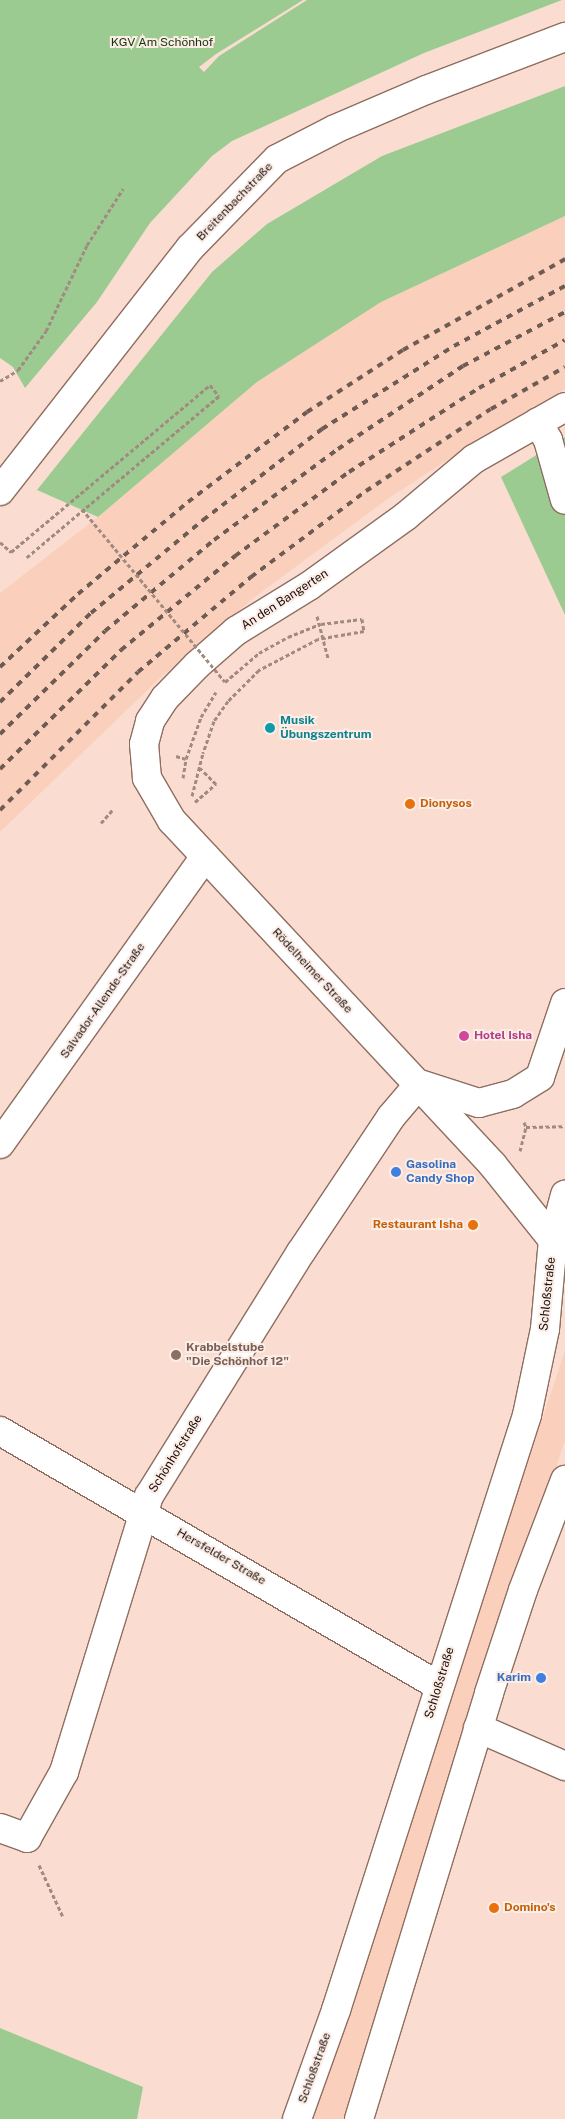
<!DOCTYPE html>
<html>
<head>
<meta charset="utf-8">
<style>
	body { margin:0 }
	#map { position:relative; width:565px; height:2119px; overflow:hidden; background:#faddd0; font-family:"Public Sans",sans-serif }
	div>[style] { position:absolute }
	.built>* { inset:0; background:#facfbb }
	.green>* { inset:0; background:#9ccb92 }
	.path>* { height:3px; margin-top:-1.5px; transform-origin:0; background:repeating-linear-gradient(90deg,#a18b81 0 4px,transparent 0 6.5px) }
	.roads { filter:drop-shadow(1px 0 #8e6e60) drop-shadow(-1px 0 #8e6e60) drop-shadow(0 1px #8e6e60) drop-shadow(0 -1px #8e6e60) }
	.minor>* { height:28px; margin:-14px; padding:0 14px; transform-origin:14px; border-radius:14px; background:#fff }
	.rail>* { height:4px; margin-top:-2px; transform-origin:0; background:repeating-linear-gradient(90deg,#6e5b53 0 6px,transparent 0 12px) }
	.path-bridge>* { height:3px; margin-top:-1.5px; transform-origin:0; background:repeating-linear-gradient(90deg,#a18b81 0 4px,transparent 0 6.5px) }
	.dots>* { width:14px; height:14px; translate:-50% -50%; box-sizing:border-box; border:2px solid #fcede7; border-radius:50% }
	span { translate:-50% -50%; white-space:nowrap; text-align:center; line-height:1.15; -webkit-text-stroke:4px #fcede7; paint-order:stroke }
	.park-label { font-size:12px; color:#14360c }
	.street-label { font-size:12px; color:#170b06 }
	.culture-label { font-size:12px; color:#0d838f; font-weight:700 }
	.left { translate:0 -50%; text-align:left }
	.food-label { font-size:12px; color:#c56008; font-weight:700 }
	.right { translate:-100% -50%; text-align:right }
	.hotel-label { font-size:12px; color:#b23c85; font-weight:700 }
	.shop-label { font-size:12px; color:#366cbe; font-weight:700 }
	.education-label { font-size:12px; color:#785e54; font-weight:700 }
</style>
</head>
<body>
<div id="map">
	<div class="built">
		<i style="clip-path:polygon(565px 216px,565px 389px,475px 442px,389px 498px,256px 596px,159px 679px,0 832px,0 593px,98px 517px,257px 382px,381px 302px)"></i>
		<i style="clip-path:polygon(565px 1351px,565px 1440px,557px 1464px,559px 1473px,348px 2119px,308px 2119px)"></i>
	</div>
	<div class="green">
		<i style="clip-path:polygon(0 0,303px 0,216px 54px,199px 67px,204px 72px,219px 56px,307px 0,562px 0,424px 53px,232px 141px,212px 156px,150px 223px,97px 302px,25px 388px,13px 367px,0 358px)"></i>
		<i style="clip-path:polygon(565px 86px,565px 216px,381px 302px,257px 382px,98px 517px,37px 490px,212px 272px,267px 224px,382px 156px)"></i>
		<i style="clip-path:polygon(565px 437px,565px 615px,501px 477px)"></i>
		<i style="clip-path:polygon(0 2028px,143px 2087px,137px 2119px,0 2119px)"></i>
	</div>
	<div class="path">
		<i style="left:0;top:381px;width:21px;rotate:-31deg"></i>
		<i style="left:18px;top:370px;width:48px;rotate:-54.3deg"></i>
		<i style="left:46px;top:331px;width:95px;rotate:-64.5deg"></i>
		<i style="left:87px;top:245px;width:67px;rotate:-57.3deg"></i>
		<i style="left:0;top:542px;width:15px;rotate:42deg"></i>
		<i style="left:11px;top:552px;width:260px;rotate:-40deg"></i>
		<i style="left:210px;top:385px;width:14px;rotate:51deg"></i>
		<i style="left:219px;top:396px;width:251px;rotate:140deg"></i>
		<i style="left:317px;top:616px;width:43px;rotate:75.3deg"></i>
		<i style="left:176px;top:756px;width:10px;rotate:17deg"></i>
		<i style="left:186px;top:759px;width:45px;rotate:-70.3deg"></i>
		<i style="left:201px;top:717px;width:29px;rotate:-59deg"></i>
		<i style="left:183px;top:778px;width:19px;rotate:-81deg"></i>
		<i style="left:192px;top:796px;width:44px;rotate:-75.7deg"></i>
		<i style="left:195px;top:802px;width:28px;rotate:-41deg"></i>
		<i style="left:216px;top:784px;width:23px;rotate:-135deg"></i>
		<i style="left:101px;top:823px;width:18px;rotate:-49deg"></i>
		<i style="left:524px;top:1122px;width:5px;rotate:68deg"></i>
		<i style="left:526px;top:1127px;width:39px;rotate:-1deg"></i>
		<i style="left:520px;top:1151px;width:25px;rotate:-76deg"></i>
		<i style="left:39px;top:1865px;width:57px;rotate:65.2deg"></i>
	</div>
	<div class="roads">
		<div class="minor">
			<i style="left:538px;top:422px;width:21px;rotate:61deg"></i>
			<i style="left:548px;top:440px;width:62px;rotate:74.2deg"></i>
			<i style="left:0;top:491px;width:308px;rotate:-52deg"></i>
			<i style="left:190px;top:248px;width:124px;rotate:-45.7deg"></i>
			<i style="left:277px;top:159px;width:65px;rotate:-27.3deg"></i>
			<i style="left:335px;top:129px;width:99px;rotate:-23.2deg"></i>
			<i style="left:426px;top:90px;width:149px;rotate:-20.9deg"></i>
			<i style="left:420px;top:1084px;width:62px;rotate:17.9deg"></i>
			<i style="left:479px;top:1103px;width:35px;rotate:-15deg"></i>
			<i style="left:513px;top:1094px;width:32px;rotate:-32deg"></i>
			<i style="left:540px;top:1077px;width:78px;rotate:-71.3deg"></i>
			<i style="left:0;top:1144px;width:353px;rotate:-54.5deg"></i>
			<i style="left:553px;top:1240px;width:96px;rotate:-128.7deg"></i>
			<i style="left:493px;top:1165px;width:471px;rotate:-133deg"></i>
			<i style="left:172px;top:821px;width:50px;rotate:-120.2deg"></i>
			<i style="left:147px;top:778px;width:34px;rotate:-95deg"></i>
			<i style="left:144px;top:744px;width:24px;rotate:-75deg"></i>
			<i style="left:150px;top:721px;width:27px;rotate:-57deg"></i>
			<i style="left:165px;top:698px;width:46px;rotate:-45.9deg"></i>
			<i style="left:197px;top:665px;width:52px;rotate:-41.1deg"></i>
			<i style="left:236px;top:631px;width:86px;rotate:-31.7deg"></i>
			<i style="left:309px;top:586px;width:120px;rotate:-35.8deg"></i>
			<i style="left:406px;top:516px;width:89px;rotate:-40deg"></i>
			<i style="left:474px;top:459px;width:105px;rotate:-29.7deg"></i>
			<i style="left:0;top:1431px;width:508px;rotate:30.15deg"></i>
			<i style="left:478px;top:1728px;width:95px;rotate:23.6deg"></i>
			<i style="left:0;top:1828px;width:29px;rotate:20deg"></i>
			<i style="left:27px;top:1838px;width:76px;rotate:-60.7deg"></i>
			<i style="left:64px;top:1772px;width:289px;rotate:-72.9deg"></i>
			<i style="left:149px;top:1496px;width:287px;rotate:-58.1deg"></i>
			<i style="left:301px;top:1252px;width:162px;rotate:-56.3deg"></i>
			<i style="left:391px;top:1117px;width:43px;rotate:-49.7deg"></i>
			<i style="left:297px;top:2119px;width:116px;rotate:-70.3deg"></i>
			<i style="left:336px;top:2010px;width:625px;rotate:-72.2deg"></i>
			<i style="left:527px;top:1415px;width:88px;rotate:-78.2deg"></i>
			<i style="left:545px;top:1329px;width:89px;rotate:-84.9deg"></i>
			<i style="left:553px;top:1240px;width:47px;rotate:-75.1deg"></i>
			<i style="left:359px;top:2119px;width:445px;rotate:-73deg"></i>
			<i style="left:489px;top:1693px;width:108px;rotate:-71.7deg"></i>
			<i style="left:523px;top:1590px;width:118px;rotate:-69.1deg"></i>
		</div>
	</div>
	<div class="rail">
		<i style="left:0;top:667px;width:107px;rotate:-43.1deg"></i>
		<i style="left:78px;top:594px;width:143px;rotate:-39.9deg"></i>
		<i style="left:188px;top:502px;width:149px;rotate:-37.1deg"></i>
		<i style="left:307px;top:412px;width:114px;rotate:-32.9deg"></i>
		<i style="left:403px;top:350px;width:186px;rotate:-29.3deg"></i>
		<i style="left:0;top:702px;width:127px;rotate:-44.4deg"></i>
		<i style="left:91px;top:613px;width:146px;rotate:-39.7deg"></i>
		<i style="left:203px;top:520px;width:150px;rotate:-37.4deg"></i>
		<i style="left:322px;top:429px;width:156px;rotate:-32.2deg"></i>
		<i style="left:454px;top:346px;width:126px;rotate:-28.4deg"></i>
		<i style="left:0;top:734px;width:147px;rotate:-44.4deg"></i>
		<i style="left:105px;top:631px;width:142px;rotate:-39.9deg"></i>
		<i style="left:214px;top:540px;width:154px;rotate:-36.3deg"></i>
		<i style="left:338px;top:449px;width:150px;rotate:-33.6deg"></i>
		<i style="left:463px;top:366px;width:115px;rotate:-27.9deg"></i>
		<i style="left:0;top:769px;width:170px;rotate:-44.5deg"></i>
		<i style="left:121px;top:650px;width:148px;rotate:-39.5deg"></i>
		<i style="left:235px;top:556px;width:142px;rotate:-36.4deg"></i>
		<i style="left:349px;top:472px;width:155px;rotate:-32.9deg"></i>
		<i style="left:479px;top:388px;width:98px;rotate:-29.2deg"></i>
		<i style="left:0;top:810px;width:195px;rotate:-45deg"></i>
		<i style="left:138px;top:672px;width:148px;rotate:-40.1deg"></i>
		<i style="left:251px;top:577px;width:144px;rotate:-36.8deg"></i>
		<i style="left:366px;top:491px;width:149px;rotate:-33.3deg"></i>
		<i style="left:491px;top:409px;width:85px;rotate:-29.6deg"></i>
	</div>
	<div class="path-bridge">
		<i style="left:82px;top:509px;width:224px;rotate:50.4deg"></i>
		<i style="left:225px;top:682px;width:45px;rotate:-40.5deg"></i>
		<i style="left:259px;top:653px;width:33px;rotate:-29deg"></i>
		<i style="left:288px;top:637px;width:35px;rotate:-22deg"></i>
		<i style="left:321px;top:624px;width:41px;rotate:-7deg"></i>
		<i style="left:362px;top:619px;width:12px;rotate:81deg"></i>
		<i style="left:364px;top:631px;width:47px;rotate:170.1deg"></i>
		<i style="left:318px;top:639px;width:67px;rotate:152.3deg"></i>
		<i style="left:259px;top:670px;width:44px;rotate:135deg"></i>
		<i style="left:228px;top:701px;width:24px;rotate:125deg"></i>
		<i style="left:214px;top:721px;width:34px;rotate:109deg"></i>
	</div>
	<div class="dots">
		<i style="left:270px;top:728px;background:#0f9aa8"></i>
		<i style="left:410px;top:804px;background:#e8710a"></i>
		<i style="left:464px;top:1036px;background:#d1479c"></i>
		<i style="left:396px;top:1172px;background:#3f7fe0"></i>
		<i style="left:473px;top:1225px;background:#e8710a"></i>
		<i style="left:176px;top:1355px;background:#8d6e63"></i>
		<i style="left:541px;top:1678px;background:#3f7fe0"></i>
		<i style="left:494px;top:1908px;background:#e8710a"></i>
	</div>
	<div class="park-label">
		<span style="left:162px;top:43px">KGV Am Schönhof</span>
	</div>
	<div class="street-label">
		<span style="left:235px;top:202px;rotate:-46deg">Breitenbachstraße</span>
		<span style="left:285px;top:600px;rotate:-33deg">An den Bangerten</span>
		<span style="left:312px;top:971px;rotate:47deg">Rödelheimer Straße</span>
		<span style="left:103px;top:1001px;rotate:-55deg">Salvador-Allende-Straße</span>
		<span style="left:548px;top:1294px;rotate:-84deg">Schloßstraße</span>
		<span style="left:176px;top:1454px;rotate:-58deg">Schönhofstraße</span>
		<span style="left:221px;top:1557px;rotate:30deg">Hersfelder Straße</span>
		<span style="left:440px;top:1683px;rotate:-73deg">Schloßstraße</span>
		<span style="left:315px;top:2068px;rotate:-70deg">Schloßstraße</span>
	</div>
	<div class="culture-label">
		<span class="left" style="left:280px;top:728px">Musik<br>Übungszentrum</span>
	</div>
	<div class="food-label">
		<span class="left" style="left:420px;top:804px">Dionysos</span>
		<span class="right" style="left:463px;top:1225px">Restaurant Isha</span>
		<span class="left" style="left:504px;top:1908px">Domino's</span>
	</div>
	<div class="hotel-label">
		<span class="left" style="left:474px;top:1036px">Hotel Isha</span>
	</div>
	<div class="shop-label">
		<span class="left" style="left:406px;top:1172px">Gasolina<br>Candy Shop</span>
		<span class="right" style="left:531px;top:1678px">Karim</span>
	</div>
	<div class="education-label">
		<span class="left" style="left:186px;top:1355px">Krabbelstube<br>"Die Schönhof 12"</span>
	</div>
</div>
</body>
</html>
